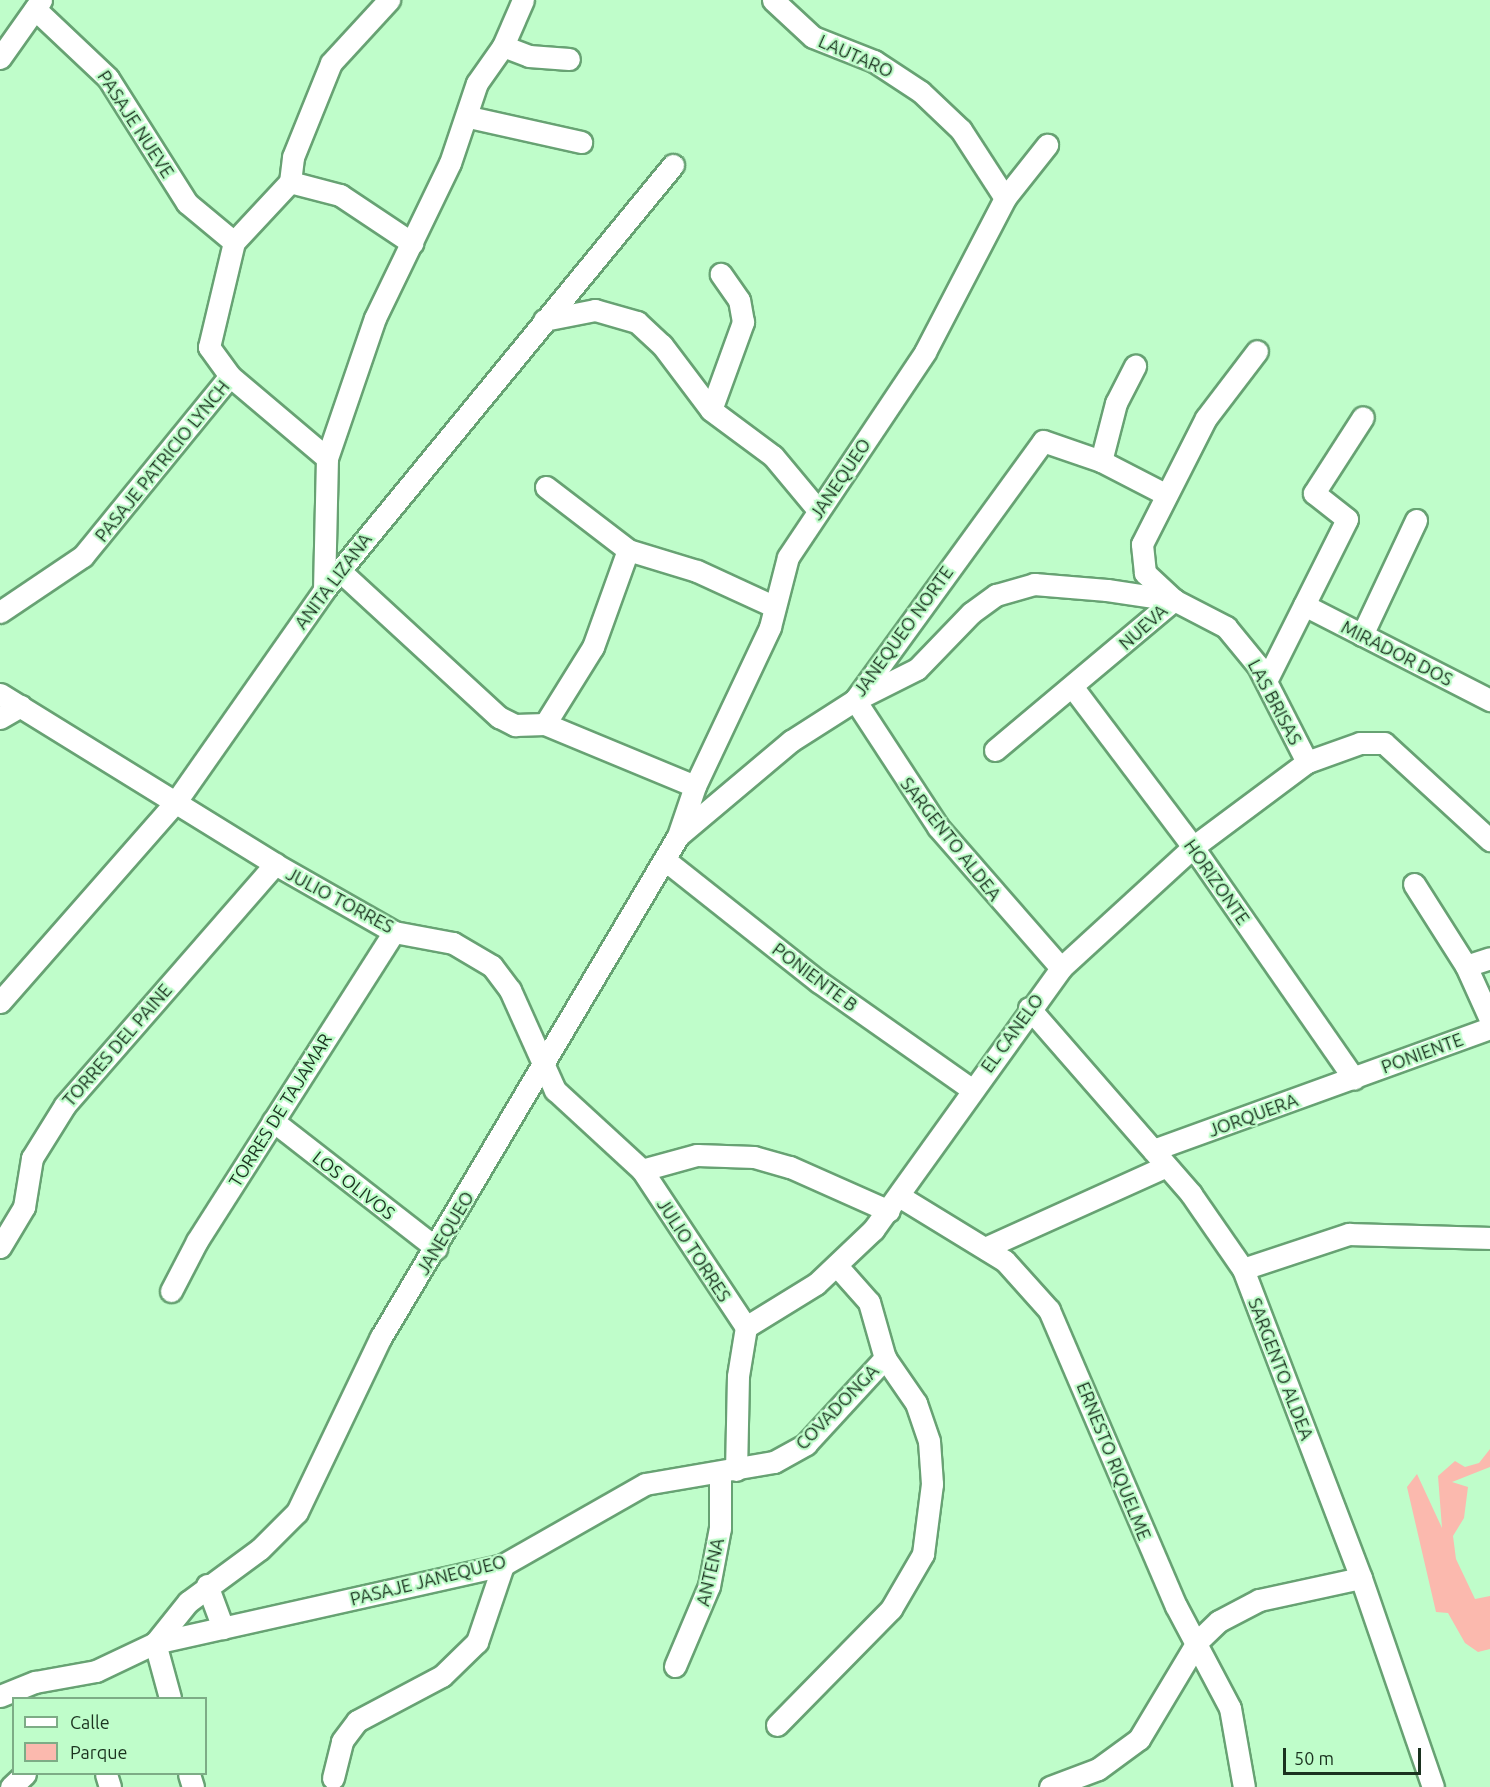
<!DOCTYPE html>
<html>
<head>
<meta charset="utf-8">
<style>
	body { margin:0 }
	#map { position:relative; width:1490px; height:1787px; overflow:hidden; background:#bffdca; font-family:Ubuntu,sans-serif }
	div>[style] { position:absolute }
	.green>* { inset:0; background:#fbb9ae }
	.roads { filter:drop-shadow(2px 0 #67a273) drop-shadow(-2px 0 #67a273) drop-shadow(0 2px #67a273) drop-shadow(0 -2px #67a273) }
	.minor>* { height:21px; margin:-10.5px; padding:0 10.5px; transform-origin:10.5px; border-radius:10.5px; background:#fff }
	span { translate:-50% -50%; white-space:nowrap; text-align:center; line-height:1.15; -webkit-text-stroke:4.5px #bffdca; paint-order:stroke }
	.street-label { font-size:18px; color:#1a321f }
	.legend { position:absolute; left:12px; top:1697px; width:195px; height:78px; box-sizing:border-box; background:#bffdca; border:2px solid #7dac86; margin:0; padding:8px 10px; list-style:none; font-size:18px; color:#1a321f }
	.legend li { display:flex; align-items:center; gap:12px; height:30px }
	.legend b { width:30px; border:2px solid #7dac86 }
	.scale { position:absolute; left:1283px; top:1748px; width:138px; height:27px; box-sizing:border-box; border:3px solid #1a321f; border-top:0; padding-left:8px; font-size:18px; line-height:21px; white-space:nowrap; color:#1a321f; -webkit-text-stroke:4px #bffdca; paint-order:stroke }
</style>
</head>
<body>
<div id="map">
	<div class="green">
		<i style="clip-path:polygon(1490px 1449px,1490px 1467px,1452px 1482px,1468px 1487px,1464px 1518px,1453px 1536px,1456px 1559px,1475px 1599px,1490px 1596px,1490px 1649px,1478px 1652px,1465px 1643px,1448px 1613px,1436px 1612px,1407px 1487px,1417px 1474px,1442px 1528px,1438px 1476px,1455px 1461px,1465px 1467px,1479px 1463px)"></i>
	</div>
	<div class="roads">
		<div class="minor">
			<i style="left:773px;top:0;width:54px;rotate:42.8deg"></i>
			<i style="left:813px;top:37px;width:66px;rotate:21.5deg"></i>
			<i style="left:874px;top:61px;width:56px;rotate:33.4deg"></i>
			<i style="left:921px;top:92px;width:55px;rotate:43.5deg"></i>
			<i style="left:961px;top:130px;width:81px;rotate:57.1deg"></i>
			<i style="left:35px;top:9px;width:100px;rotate:43.4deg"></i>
			<i style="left:108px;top:78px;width:148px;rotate:57.7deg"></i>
			<i style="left:187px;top:203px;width:61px;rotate:39.7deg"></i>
			<i style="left:503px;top:46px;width:28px;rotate:21deg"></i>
			<i style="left:529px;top:56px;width:40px;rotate:4.3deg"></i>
			<i style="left:0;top:58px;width:71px;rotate:-54.7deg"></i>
			<i style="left:469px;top:117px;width:115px;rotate:12.6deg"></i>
			<i style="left:290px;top:182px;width:52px;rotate:14.6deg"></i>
			<i style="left:340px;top:195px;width:87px;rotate:33.7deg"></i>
			<i style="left:544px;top:320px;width:52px;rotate:-11.1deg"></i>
			<i style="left:595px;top:310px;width:44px;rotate:15.9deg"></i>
			<i style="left:637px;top:322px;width:34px;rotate:43deg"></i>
			<i style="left:662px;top:345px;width:81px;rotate:53deg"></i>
			<i style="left:711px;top:410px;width:77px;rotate:36.6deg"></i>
			<i style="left:773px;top:456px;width:70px;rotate:50.2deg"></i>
			<i style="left:711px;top:410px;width:94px;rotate:-70deg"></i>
			<i style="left:743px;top:322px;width:22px;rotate:-100deg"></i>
			<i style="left:739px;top:300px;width:32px;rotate:-125deg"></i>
			<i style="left:327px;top:458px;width:127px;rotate:-139.8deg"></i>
			<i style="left:230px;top:376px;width:36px;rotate:-126deg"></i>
			<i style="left:209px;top:347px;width:108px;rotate:-76.6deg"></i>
			<i style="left:234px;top:242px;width:82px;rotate:-47deg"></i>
			<i style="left:290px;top:182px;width:25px;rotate:-83deg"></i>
			<i style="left:293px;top:157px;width:101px;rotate:-68deg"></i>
			<i style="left:331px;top:63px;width:86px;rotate:-47.4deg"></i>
			<i style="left:1101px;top:461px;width:60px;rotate:-75.5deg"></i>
			<i style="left:1116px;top:403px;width:42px;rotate:-62.8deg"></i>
			<i style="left:546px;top:487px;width:103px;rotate:37.5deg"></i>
			<i style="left:628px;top:550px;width:72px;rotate:16.9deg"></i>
			<i style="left:697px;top:571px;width:84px;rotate:24.7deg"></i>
			<i style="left:340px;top:571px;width:216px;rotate:42.6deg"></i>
			<i style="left:499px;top:717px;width:18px;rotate:27deg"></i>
			<i style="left:515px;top:725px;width:30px;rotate:-2deg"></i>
			<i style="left:545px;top:724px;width:162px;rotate:22.5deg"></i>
			<i style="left:324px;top:590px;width:132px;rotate:-88.7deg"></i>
			<i style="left:327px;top:458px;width:148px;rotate:-71.1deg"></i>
			<i style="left:375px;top:318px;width:172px;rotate:-64.2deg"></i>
			<i style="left:450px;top:163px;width:84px;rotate:-71.4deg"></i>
			<i style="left:477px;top:83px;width:45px;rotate:-54.9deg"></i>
			<i style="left:503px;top:46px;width:50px;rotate:-66.5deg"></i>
			<i style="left:1174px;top:600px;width:40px;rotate:-137deg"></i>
			<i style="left:1145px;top:573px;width:29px;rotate:-96deg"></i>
			<i style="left:1142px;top:544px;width:141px;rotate:-63.1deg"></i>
			<i style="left:1206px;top:418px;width:84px;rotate:-52.7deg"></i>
			<i style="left:1304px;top:605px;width:209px;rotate:27.1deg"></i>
			<i style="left:0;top:612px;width:100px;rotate:-34deg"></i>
			<i style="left:83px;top:556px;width:232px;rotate:-50.8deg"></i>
			<i style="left:1362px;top:635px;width:127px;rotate:-64.8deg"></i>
			<i style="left:1266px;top:681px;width:181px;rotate:-63.4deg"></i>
			<i style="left:1347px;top:519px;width:42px;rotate:-141.8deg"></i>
			<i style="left:1314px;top:493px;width:90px;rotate:-57.2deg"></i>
			<i style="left:1074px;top:689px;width:198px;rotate:53deg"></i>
			<i style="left:1193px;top:847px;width:282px;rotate:55.2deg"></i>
			<i style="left:0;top:694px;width:323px;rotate:31.7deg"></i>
			<i style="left:275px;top:864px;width:137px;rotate:29.7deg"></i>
			<i style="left:394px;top:932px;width:60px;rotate:10.6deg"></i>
			<i style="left:453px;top:943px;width:45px;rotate:30.5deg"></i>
			<i style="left:492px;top:966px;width:30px;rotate:53deg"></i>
			<i style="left:510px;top:990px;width:110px;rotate:65.8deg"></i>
			<i style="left:555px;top:1090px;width:118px;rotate:42.6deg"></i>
			<i style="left:642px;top:1170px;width:188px;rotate:56.5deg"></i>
			<i style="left:746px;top:1327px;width:50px;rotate:99.3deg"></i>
			<i style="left:738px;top:1376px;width:94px;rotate:91.2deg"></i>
			<i style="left:855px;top:700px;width:69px;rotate:-26.6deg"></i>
			<i style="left:917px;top:669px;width:78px;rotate:-46deg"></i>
			<i style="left:971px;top:613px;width:31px;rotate:-36deg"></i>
			<i style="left:996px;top:595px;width:40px;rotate:-16deg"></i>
			<i style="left:1034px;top:584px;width:73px;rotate:4.7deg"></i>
			<i style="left:1107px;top:590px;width:68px;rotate:8.5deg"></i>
			<i style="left:1174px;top:600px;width:59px;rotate:27.4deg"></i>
			<i style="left:1226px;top:627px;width:50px;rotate:50.6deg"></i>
			<i style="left:1258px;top:666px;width:108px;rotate:63deg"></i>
			<i style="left:855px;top:700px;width:152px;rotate:56.8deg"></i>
			<i style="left:938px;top:827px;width:187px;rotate:48.9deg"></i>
			<i style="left:0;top:718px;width:24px;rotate:-30deg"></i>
			<i style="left:545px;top:724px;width:91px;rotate:-58.1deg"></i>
			<i style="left:593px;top:647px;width:103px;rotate:-70.2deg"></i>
			<i style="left:995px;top:750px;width:234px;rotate:-40deg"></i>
			<i style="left:678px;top:836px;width:53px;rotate:-71.2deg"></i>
			<i style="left:695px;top:786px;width:176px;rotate:-64.7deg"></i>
			<i style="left:770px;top:627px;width:72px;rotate:-75.6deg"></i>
			<i style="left:788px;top:557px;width:247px;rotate:-56.2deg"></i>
			<i style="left:925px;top:352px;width:174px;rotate:-62.5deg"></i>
			<i style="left:1005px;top:198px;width:68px;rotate:-51.6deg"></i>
			<i style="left:665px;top:860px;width:196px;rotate:38.4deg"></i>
			<i style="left:819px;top:982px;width:186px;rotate:35.1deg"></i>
			<i style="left:1414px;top:884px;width:97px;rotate:57.6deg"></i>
			<i style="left:1466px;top:966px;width:58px;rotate:65.6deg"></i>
			<i style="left:1466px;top:966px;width:25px;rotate:-18deg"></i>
			<i style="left:0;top:1002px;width:265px;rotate:-48.7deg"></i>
			<i style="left:175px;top:803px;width:260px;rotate:-55deg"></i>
			<i style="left:324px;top:590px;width:550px;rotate:-50.61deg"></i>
			<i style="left:1029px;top:1008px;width:247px;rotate:48.9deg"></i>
			<i style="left:1191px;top:1194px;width:91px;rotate:55.3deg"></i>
			<i style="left:1243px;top:1269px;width:331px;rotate:69.1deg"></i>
			<i style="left:1361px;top:1578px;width:221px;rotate:71deg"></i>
			<i style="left:273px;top:1121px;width:207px;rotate:37.9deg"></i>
			<i style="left:1153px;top:1150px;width:358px;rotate:-19.9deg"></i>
			<i style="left:642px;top:1170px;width:57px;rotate:-15.3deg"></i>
			<i style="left:697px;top:1155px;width:57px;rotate:2deg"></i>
			<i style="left:754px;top:1157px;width:37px;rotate:16deg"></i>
			<i style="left:790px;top:1167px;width:108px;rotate:24deg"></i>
			<i style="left:899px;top:1196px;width:124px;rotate:31.5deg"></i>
			<i style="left:1005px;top:1261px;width:66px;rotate:48.1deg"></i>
			<i style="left:1049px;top:1310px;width:322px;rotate:66.8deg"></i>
			<i style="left:1176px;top:1606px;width:115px;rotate:62.1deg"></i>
			<i style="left:1230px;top:1708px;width:80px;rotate:80deg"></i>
			<i style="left:0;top:1247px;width:47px;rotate:-59deg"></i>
			<i style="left:24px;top:1207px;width:50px;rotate:-80.7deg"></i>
			<i style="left:32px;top:1158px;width:62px;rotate:-58.1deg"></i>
			<i style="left:65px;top:1105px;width:320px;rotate:-48.9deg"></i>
			<i style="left:987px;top:1247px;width:196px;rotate:-24.3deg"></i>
			<i style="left:837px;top:1266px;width:48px;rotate:48.4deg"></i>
			<i style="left:869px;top:1302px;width:58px;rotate:74.1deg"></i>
			<i style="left:1243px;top:1269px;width:112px;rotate:-18.3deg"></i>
			<i style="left:1349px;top:1234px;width:141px;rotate:1.6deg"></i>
			<i style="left:171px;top:1291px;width:56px;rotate:-62.5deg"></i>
			<i style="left:197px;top:1241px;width:366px;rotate:-57.5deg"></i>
			<i style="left:746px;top:1327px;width:82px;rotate:-31.6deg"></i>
			<i style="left:816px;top:1284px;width:79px;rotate:-43.5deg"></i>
			<i style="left:873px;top:1230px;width:322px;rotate:-54.3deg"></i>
			<i style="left:1061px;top:968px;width:179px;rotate:-42.5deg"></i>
			<i style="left:1193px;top:847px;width:142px;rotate:-36.7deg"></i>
			<i style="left:1307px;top:762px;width:56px;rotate:-19.7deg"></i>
			<i style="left:1360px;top:743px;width:24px"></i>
			<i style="left:1384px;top:743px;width:144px;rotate:42.5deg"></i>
			<i style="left:207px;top:1585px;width:46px;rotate:69.6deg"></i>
			<i style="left:155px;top:1643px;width:53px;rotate:-51.2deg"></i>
			<i style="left:188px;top:1602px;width:89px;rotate:-36.4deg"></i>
			<i style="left:260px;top:1549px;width:52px;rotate:-45deg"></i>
			<i style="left:297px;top:1512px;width:194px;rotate:-64.4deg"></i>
			<i style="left:381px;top:1337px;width:582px;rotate:-59.34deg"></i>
			<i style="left:678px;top:836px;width:148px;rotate:-40.1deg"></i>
			<i style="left:791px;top:741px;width:76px;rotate:-32.6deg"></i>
			<i style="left:855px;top:700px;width:320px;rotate:-54deg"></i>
			<i style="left:1043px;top:441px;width:61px;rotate:19deg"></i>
			<i style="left:1101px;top:461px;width:72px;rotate:27.3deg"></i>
			<i style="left:155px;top:1643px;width:57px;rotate:74.7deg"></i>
			<i style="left:675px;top:1666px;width:87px;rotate:-67deg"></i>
			<i style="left:709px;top:1586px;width:59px;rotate:-79.3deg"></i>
			<i style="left:720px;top:1528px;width:55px;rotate:-90deg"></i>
			<i style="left:0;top:1696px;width:38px;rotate:-22deg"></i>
			<i style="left:35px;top:1682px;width:62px;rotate:-10.2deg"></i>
			<i style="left:96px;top:1671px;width:65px;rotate:-25.4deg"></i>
			<i style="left:155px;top:1643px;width:357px;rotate:-12.6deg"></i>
			<i style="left:503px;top:1565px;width:163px;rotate:-29.7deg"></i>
			<i style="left:645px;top:1484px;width:131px;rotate:-9.7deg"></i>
			<i style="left:774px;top:1462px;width:37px;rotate:-29deg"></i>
			<i style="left:806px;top:1444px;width:117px;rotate:-47.4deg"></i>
			<i style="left:777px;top:1725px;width:163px;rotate:-45.5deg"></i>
			<i style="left:891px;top:1609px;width:64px;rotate:-59.8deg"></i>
			<i style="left:923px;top:1554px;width:71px;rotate:-82.7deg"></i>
			<i style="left:932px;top:1484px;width:43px;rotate:-94deg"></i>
			<i style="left:929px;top:1441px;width:40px;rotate:-108.9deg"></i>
			<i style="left:916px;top:1403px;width:55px;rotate:-124.6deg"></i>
			<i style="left:106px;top:1774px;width:14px;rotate:73deg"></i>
			<i style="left:189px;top:1774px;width:14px;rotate:73deg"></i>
			<i style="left:333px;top:1778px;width:38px;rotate:-76deg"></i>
			<i style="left:342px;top:1741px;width:25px;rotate:-53deg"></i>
			<i style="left:357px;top:1721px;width:96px;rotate:-27.9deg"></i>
			<i style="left:442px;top:1676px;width:49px;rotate:-44.2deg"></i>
			<i style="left:477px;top:1642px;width:81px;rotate:-71.3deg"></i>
			<i style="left:11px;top:1787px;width:19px;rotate:-43deg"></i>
			<i style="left:1050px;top:1787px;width:51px;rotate:-20.6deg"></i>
			<i style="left:1098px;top:1769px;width:51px;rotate:-36.2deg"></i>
			<i style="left:1139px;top:1739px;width:113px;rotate:-59.1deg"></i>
			<i style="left:1197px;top:1642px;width:30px;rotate:-44deg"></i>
			<i style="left:1219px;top:1621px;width:45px;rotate:-27.7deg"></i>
			<i style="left:1259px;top:1600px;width:104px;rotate:-12.2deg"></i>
		</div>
	</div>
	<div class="street-label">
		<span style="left:856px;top:56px;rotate:24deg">LAUTARO</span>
		<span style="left:136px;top:124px;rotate:57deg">PASAJE NUEVE</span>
		<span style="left:162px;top:461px;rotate:-51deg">PASAJE PATRICIO LYNCH</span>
		<span style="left:840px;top:479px;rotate:-56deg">JANEQUEO</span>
		<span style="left:333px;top:581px;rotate:-53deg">ANITA LIZANA</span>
		<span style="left:1143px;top:627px;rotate:-42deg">NUEVA</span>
		<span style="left:903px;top:631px;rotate:-54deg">JANEQUEO NORTE</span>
		<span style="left:1397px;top:653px;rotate:27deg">MIRADOR DOS</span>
		<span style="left:1275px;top:702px;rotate:62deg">LAS BRISAS</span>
		<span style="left:951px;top:839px;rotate:52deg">SARGENTO ALDEA</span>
		<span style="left:1217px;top:882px;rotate:55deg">HORIZONTE</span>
		<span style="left:340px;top:900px;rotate:28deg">JULIO TORRES</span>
		<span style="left:815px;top:977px;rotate:37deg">PONIENTE B</span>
		<span style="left:1012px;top:1033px;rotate:-54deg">EL CANELO</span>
		<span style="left:117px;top:1045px;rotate:-49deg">TORRES DEL PAINE</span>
		<span style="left:1422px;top:1053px;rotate:-20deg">PONIENTE</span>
		<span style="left:280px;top:1110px;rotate:-58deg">TORRES DE TAJAMAR</span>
		<span style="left:1253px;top:1115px;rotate:-20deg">JORQUERA</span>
		<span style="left:354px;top:1185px;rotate:38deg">LOS OLIVOS</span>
		<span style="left:445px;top:1233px;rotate:-59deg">JANEQUEO</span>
		<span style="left:694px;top:1250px;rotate:57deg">JULIO TORRES</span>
		<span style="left:1281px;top:1369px;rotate:69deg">SARGENTO ALDEA</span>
		<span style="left:837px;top:1407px;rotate:-46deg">COVADONGA</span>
		<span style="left:1114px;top:1461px;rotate:68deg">ERNESTO RIQUELME</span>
		<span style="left:710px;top:1572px;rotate:-77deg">ANTENA</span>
		<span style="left:428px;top:1580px;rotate:-14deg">PASAJE JANEQUEO</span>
	</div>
	<ul class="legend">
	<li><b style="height:8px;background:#fff"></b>Calle</li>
	<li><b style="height:16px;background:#fbb9ae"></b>Parque</li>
	</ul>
	<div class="scale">50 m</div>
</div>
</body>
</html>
